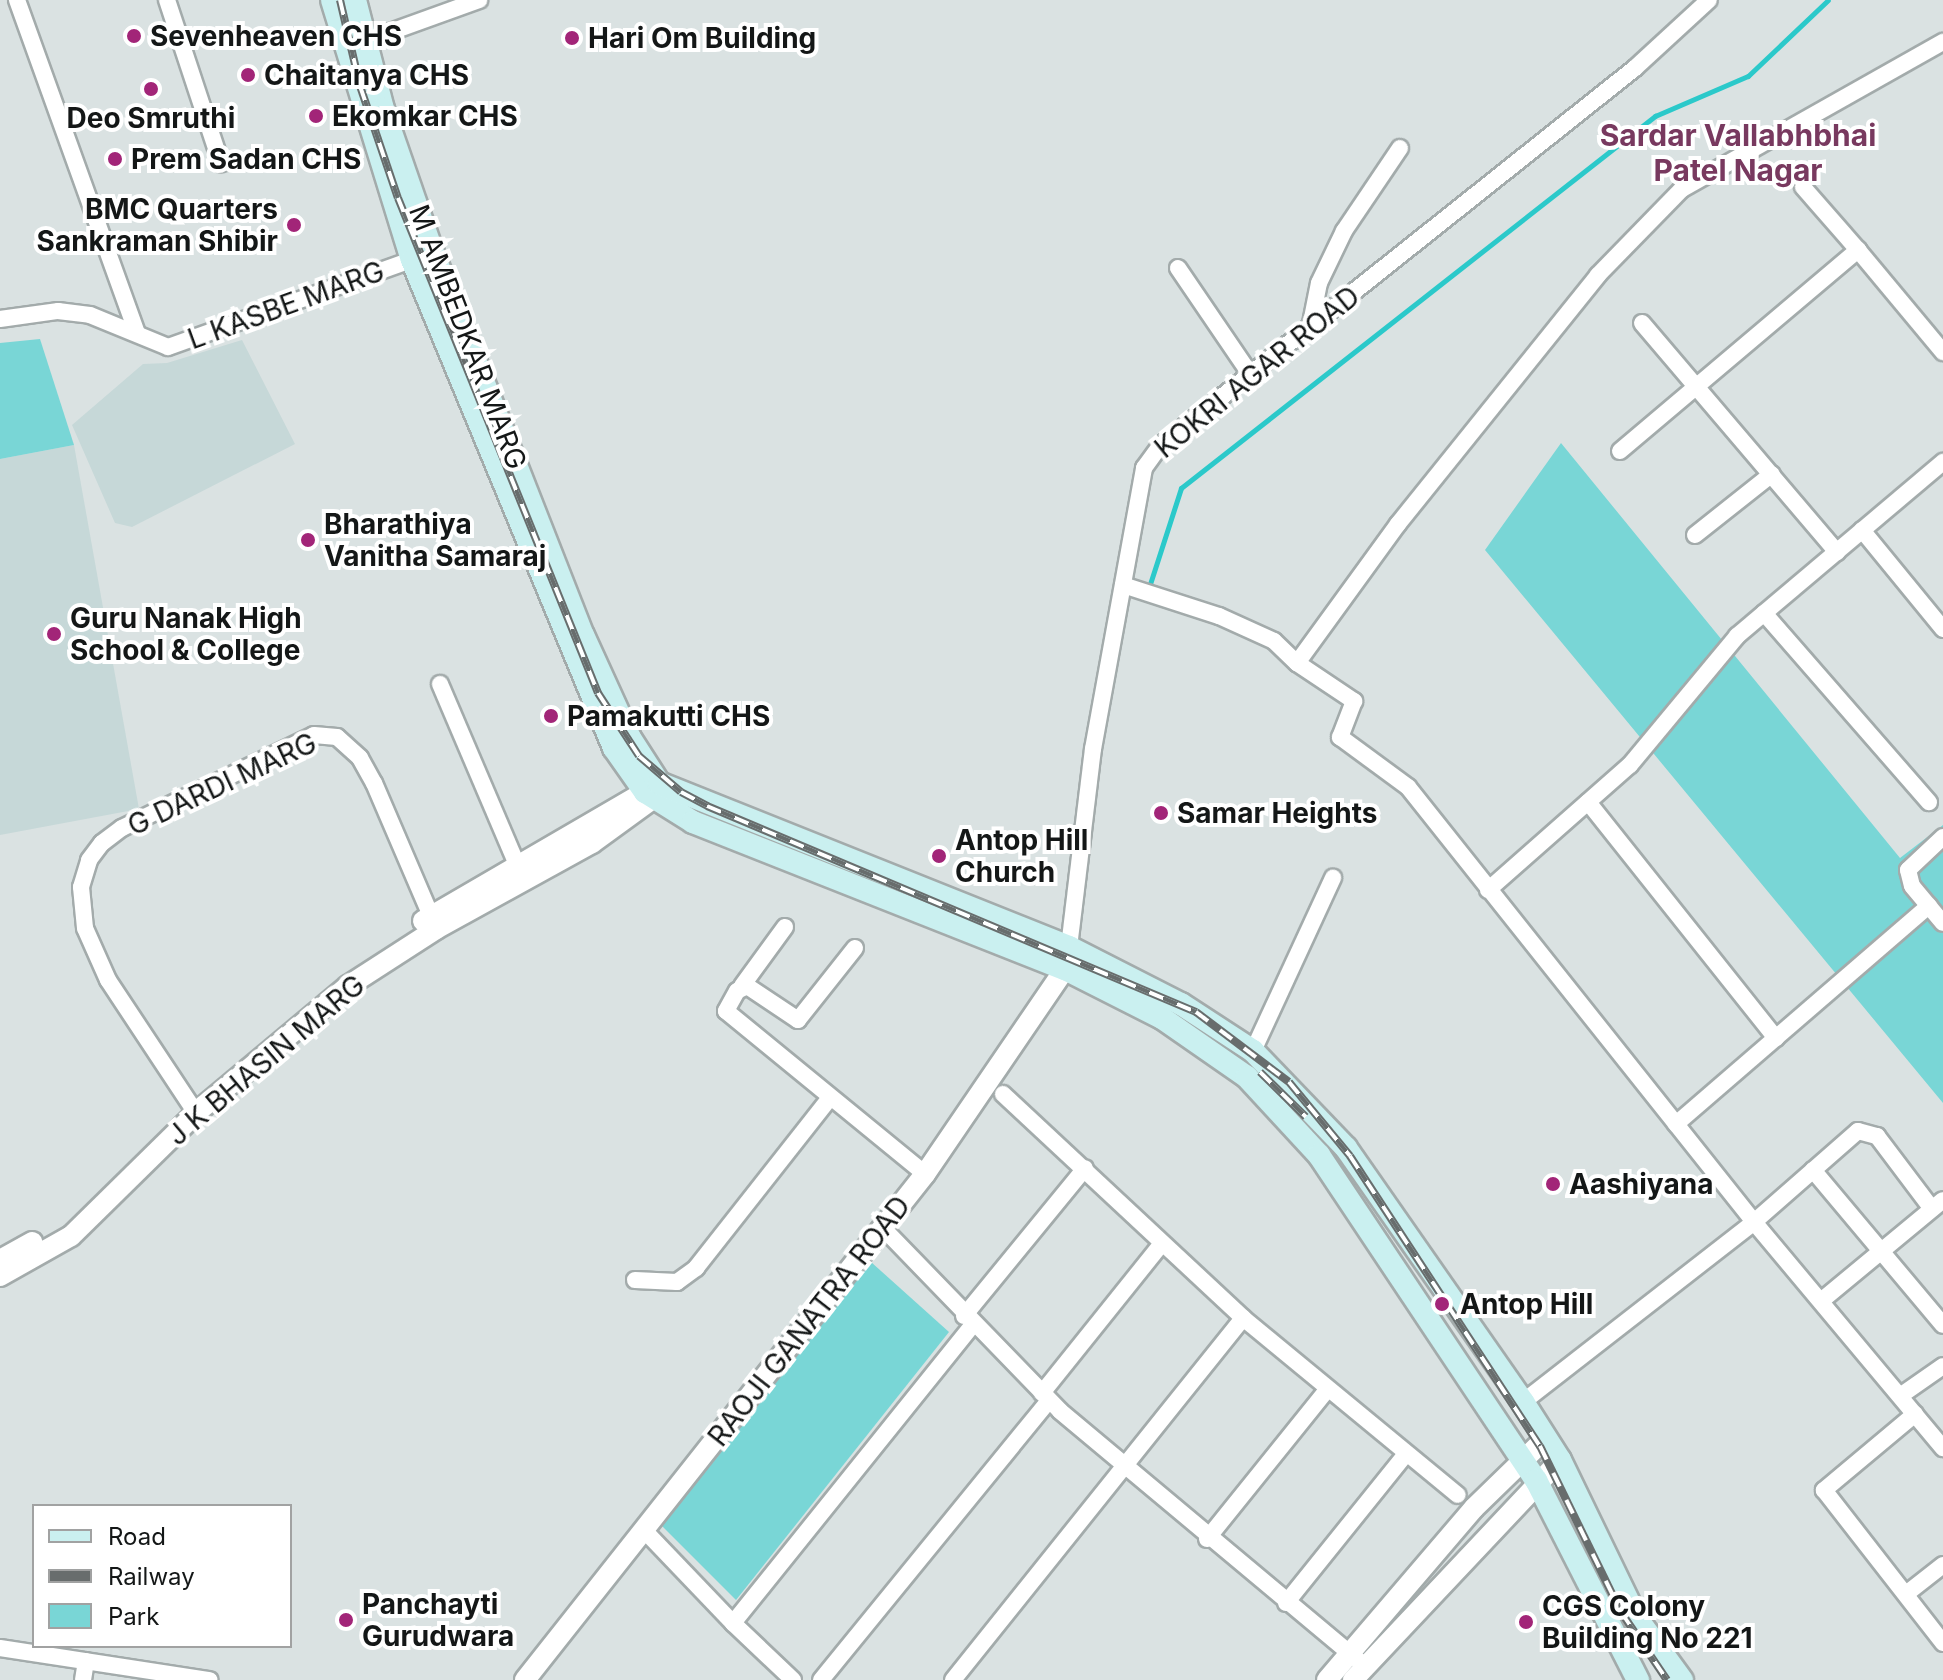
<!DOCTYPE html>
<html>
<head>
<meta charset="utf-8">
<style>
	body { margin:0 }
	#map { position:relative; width:1943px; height:1680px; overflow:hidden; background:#dae2e2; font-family:Inter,sans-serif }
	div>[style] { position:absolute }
	.built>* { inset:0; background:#c6d8d8 }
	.green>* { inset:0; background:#79d6d6 }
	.stream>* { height:5px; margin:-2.5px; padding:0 2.5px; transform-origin:2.5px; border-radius:2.5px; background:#2bc9ca }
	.roads { filter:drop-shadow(2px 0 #a3abab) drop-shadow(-2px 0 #a3abab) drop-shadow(0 2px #a3abab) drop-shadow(0 -2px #a3abab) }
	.minor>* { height:16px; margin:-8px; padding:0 8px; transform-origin:8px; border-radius:8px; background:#fff }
	.tertiary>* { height:20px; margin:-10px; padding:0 10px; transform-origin:10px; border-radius:10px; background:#fff }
	.secondary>* { height:22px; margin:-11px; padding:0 11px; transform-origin:11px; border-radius:11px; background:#caf0f0 }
	.rail>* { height:8px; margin-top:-4px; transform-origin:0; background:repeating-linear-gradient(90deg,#fff 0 15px,#686d6d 0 30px); box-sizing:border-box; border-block:2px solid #686d6d }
	.dots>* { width:22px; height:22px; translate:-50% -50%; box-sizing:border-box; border:4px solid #fff; border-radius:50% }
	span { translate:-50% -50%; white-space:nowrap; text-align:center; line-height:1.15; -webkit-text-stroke:8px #fff; paint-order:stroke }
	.poi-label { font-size:28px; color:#141717; font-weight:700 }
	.left { translate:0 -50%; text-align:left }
	.right { translate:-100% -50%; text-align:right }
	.street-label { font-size:28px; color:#141717 }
	.neighbourhood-label { font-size:30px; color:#78395f; font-weight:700 }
	.legend { position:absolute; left:32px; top:1504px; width:260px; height:144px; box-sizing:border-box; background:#fff; border:2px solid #a1a2a2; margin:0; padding:10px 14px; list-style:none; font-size:24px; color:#141717 }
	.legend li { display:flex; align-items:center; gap:16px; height:40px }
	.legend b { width:40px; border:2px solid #a1a2a2 }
</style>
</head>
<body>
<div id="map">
	<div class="built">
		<i style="clip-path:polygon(242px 340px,295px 444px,132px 527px,115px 523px,72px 425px,143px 364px,167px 363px)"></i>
		<i style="clip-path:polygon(74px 445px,139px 809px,0 835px,0 459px)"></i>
	</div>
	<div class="green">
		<i style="clip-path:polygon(40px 339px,74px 445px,0 459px,0 343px)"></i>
		<i style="clip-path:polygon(1561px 443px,1900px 858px,1943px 825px,1943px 1103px,1485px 550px)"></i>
		<i style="clip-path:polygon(871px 1262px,949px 1332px,736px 1600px,661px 1525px)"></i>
	</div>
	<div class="stream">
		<i style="left:1150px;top:584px;width:101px;rotate:-72.1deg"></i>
		<i style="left:1181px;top:488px;width:603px;rotate:-38.13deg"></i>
		<i style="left:1655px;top:116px;width:101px;rotate:-23.3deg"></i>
		<i style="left:1748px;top:76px;width:110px;rotate:-43.5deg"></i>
	</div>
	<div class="roads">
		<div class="minor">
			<i style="left:17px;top:0;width:354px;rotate:70.2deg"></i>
			<i style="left:167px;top:0;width:172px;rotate:71.7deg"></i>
			<i style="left:357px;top:44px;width:130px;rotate:-19.8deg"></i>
			<i style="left:1803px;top:187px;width:84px;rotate:48.9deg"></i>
			<i style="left:1178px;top:268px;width:128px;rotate:55.8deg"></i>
			<i style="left:0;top:319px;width:59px;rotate:-7.9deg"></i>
			<i style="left:58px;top:311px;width:32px;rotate:7deg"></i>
			<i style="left:90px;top:315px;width:84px;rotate:22.3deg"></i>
			<i style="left:168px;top:347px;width:268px;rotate:-19.7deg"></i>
			<i style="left:1642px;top:323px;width:301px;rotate:49.6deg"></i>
			<i style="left:1310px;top:328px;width:46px;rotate:-78.7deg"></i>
			<i style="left:1319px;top:283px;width:58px;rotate:-64.3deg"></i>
			<i style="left:1344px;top:231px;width:100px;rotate:-56deg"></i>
			<i style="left:1620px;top:451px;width:312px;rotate:-40.2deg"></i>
			<i style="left:1858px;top:250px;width:133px;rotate:50.2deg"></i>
			<i style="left:1862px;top:530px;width:128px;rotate:50.7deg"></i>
			<i style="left:1695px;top:535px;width:98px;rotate:-38.4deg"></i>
			<i style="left:1123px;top:585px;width:101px;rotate:17.9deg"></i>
			<i style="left:1219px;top:616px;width:60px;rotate:24.4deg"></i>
			<i style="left:1274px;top:641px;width:32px;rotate:44deg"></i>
			<i style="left:1297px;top:663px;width:172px;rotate:-54deg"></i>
			<i style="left:1398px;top:524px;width:319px;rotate:-51.2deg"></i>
			<i style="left:1598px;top:275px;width:120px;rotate:-45.7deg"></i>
			<i style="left:1682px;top:189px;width:300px;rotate:-29.4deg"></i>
			<i style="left:1764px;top:613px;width:251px;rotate:48.9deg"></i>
			<i style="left:1297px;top:663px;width:69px;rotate:33.7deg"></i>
			<i style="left:1354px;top:701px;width:39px;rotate:111deg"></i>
			<i style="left:1340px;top:737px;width:84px;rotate:36.3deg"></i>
			<i style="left:1408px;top:787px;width:556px;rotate:51.5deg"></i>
			<i style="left:1754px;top:1222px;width:295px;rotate:50.1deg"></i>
			<i style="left:440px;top:684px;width:207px;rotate:66.9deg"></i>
			<i style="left:1588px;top:802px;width:302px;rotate:51.5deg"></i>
			<i style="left:1943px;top:837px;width:48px;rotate:136.7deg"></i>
			<i style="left:1908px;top:870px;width:16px;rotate:76deg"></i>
			<i style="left:1912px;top:886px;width:48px;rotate:50deg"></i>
			<i style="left:1488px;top:890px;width:189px;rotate:-41.4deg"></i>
			<i style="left:1630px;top:765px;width:168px;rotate:-50.3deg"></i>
			<i style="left:1737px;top:636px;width:270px;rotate:-40.2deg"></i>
			<i style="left:1069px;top:947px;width:199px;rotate:-83.1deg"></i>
			<i style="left:1093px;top:749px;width:286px;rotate:-79.7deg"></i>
			<i style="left:1144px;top:468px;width:27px;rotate:-54deg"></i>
			<i style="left:1160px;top:446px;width:607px;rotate:-38.51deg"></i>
			<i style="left:1635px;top:68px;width:100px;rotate:-42.6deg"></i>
			<i style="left:855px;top:948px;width:92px;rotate:128.4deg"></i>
			<i style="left:798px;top:1020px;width:61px;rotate:-146.3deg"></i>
			<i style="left:747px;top:986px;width:11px;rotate:153deg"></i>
			<i style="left:737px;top:991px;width:23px;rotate:119deg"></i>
			<i style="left:726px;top:1011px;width:257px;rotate:39.3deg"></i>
			<i style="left:742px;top:986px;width:73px;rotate:-53.9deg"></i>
			<i style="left:1253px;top:1051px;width:191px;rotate:-65.2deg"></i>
			<i style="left:1003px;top:1094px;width:328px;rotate:43deg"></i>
			<i style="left:1243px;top:1318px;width:278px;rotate:39.5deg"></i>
			<i style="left:196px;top:1113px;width:159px;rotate:-123.5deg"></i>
			<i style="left:108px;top:980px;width:57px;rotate:-113.9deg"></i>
			<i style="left:85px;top:928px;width:41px;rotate:-95.6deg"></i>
			<i style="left:81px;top:887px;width:28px;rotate:-73deg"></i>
			<i style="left:89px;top:860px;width:21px;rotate:-53deg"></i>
			<i style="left:102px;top:843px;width:25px;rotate:-37deg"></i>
			<i style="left:122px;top:828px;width:213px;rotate:-25.8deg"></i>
			<i style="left:314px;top:735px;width:23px;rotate:5deg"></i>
			<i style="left:337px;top:737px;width:31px;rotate:42deg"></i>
			<i style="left:360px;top:758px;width:29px;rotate:61deg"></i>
			<i style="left:374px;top:783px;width:158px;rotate:66.8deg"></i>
			<i style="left:1676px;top:1124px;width:334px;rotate:-40.8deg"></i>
			<i style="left:1813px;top:1170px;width:202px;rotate:50deg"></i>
			<i style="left:882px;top:1227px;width:256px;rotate:45.9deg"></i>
			<i style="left:1060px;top:1411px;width:390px;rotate:39.9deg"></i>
			<i style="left:635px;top:1280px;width:42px;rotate:2.7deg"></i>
			<i style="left:677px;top:1282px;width:24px;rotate:-36deg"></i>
			<i style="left:696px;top:1268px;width:215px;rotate:-51.8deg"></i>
			<i style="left:1821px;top:1301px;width:158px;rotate:-39.6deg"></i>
			<i style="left:964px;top:1316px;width:191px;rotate:-50.7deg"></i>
			<i style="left:1042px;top:1393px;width:192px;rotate:-51.3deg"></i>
			<i style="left:1900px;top:1396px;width:52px;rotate:-34.9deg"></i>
			<i style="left:1523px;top:1402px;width:293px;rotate:-37.9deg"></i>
			<i style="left:1754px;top:1222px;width:138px;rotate:-41.2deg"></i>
			<i style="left:1858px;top:1131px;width:20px;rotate:15deg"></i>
			<i style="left:1877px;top:1136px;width:91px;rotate:53deg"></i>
			<i style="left:1915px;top:1414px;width:119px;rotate:140.1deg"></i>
			<i style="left:1824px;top:1490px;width:194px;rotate:52.1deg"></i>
			<i style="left:644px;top:1530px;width:129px;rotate:46.3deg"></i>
			<i style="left:1207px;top:1539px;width:191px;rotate:-51.2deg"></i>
			<i style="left:1906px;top:1594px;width:47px;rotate:-38.1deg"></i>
			<i style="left:1286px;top:1603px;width:191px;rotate:-51.2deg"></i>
			<i style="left:0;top:1648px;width:212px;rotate:8.7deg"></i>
			<i style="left:83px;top:1680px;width:19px;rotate:-81deg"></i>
			<i style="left:793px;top:1680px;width:83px;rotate:-136.5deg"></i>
			<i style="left:733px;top:1623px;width:383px;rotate:-51.2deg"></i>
			<i style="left:821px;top:1680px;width:361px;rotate:-50.8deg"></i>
			<i style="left:953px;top:1680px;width:464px;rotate:-51.3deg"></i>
		</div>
		<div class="tertiary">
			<i style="left:423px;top:921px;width:252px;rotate:-30.2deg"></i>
			<i style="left:0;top:1260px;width:37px;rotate:-29deg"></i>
			<i style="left:0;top:1276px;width:81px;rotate:-29.4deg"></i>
			<i style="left:71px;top:1236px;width:175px;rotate:-44.5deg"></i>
			<i style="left:196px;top:1113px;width:198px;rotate:-39.9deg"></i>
			<i style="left:348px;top:986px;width:105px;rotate:-32.9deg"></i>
			<i style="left:436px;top:929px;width:178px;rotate:-28.9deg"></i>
			<i style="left:592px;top:843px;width:90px;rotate:-36deg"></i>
			<i style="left:525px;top:1680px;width:645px;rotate:-51.67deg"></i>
			<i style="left:925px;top:1174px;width:248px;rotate:-55.7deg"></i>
			<i style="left:1065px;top:969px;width:14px;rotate:-78deg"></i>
			<i style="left:1327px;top:1680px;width:226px;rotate:-49.5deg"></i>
			<i style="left:1474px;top:1508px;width:100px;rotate:-44.2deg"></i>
			<i style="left:1353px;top:1680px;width:302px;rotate:-46.7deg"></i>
		</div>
		<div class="secondary">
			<i style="left:332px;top:0;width:272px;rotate:72.9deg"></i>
			<i style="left:412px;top:260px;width:528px;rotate:67.51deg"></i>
			<i style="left:614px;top:748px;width:54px;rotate:54.8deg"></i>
			<i style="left:645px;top:792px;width:57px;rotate:32deg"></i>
			<i style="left:693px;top:822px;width:400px;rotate:21.6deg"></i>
			<i style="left:1065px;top:969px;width:109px;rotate:26.8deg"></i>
			<i style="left:1162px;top:1018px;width:103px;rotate:34.8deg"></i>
			<i style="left:1247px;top:1077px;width:106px;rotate:47.3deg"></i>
			<i style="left:1319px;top:1155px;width:391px;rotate:56.3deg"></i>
			<i style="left:1536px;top:1480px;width:225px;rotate:63deg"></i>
			<i style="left:355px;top:0;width:113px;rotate:75.6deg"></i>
			<i style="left:383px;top:109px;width:152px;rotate:70.9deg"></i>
			<i style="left:433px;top:253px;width:410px;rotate:68.6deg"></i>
			<i style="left:583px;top:635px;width:113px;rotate:65.5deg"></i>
			<i style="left:630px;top:738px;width:54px;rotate:57.2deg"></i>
			<i style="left:659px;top:783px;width:442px;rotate:21.8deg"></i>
			<i style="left:1069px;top:947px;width:126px;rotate:27deg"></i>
			<i style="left:1181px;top:1004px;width:86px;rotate:33.1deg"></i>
			<i style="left:1253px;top:1051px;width:134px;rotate:46.2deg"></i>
			<i style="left:1346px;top:1148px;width:310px;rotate:55.1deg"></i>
			<i style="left:1523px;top:1402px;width:69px;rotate:57.5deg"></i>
			<i style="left:1560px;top:1460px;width:174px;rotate:64.2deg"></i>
			<i style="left:1636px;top:1617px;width:78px;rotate:53.9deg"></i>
		</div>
	</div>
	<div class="rail">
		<i style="left:340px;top:0;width:88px;rotate:76.9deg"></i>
		<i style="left:360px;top:86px;width:118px;rotate:71.3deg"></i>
		<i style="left:398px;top:198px;width:534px;rotate:68deg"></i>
		<i style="left:598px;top:693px;width:75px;rotate:56.9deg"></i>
		<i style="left:639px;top:756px;width:55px;rotate:40.6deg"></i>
		<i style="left:681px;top:792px;width:30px;rotate:28deg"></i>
		<i style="left:707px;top:806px;width:531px;rotate:22.84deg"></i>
		<i style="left:1196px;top:1012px;width:116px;rotate:37deg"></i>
		<i style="left:1289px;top:1082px;width:96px;rotate:50.5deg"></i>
		<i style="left:1350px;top:1156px;width:347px;rotate:56.8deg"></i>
		<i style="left:1540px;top:1446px;width:185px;rotate:64deg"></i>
		<i style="left:1621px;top:1612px;width:82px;rotate:55.9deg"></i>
		<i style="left:1260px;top:1072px;width:64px;rotate:44.4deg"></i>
	</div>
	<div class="dots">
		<i style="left:134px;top:36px;background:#a22578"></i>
		<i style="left:572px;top:38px;background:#a22578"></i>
		<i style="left:248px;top:75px;background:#a22578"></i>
		<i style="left:151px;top:89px;background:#a22578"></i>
		<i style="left:316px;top:116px;background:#a22578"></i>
		<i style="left:115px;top:159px;background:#a22578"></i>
		<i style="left:294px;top:225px;background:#a22578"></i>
		<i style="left:308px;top:540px;background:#a22578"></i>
		<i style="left:54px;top:634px;background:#a22578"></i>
		<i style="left:551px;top:716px;background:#a22578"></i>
		<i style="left:1161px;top:813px;background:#a22578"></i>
		<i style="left:939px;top:856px;background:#a22578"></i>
		<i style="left:1553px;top:1184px;background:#a22578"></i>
		<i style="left:1442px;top:1304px;background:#a22578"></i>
		<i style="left:346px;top:1620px;background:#a22578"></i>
		<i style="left:1526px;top:1622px;background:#a22578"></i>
	</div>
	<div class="poi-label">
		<span class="left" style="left:150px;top:36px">Sevenheaven CHS</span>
		<span class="left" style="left:588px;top:38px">Hari Om Building</span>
		<span class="left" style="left:264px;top:75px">Chaitanya CHS</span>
		<span class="left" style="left:332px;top:116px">Ekomkar CHS</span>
		<span style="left:151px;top:118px">Deo Smruthi</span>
		<span class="left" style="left:131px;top:159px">Prem Sadan CHS</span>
		<span class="right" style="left:278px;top:225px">BMC Quarters<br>Sankraman Shibir</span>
		<span class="left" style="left:324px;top:540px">Bharathiya<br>Vanitha Samaraj</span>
		<span class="left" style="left:70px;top:634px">Guru Nanak High<br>School &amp; College</span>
		<span class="left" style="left:567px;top:716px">Pamakutti CHS</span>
		<span class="left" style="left:1177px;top:813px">Samar Heights</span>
		<span class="left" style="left:955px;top:856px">Antop Hill<br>Church</span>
		<span class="left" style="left:1569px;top:1184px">Aashiyana</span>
		<span class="left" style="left:1460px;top:1304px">Antop Hill</span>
		<span class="left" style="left:362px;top:1620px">Panchayti<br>Gurudwara</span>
		<span class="left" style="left:1542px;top:1622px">CGS Colony<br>Building No 221</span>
	</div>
	<div class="street-label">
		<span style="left:286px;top:305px;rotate:-20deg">L KASBE MARG</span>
		<span style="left:468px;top:337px;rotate:69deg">M AMBEDKAR MARG</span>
		<span style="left:1257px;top:372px;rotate:-39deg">KOKRI AGAR ROAD</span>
		<span style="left:222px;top:784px;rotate:-25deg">G DARDI MARG</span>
		<span style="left:266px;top:1060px;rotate:-40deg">J K BHASIN MARG</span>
		<span style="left:809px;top:1321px;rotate:-52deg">RAOJI GANATRA ROAD</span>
	</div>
	<div class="neighbourhood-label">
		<span style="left:1738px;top:152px">Sardar Vallabhbhai<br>Patel Nagar</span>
	</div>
	<ul class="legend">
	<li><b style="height:10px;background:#caf0f0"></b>Road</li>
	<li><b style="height:10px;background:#686d6d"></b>Railway</li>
	<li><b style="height:22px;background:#79d6d6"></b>Park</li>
	</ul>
</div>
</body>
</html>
